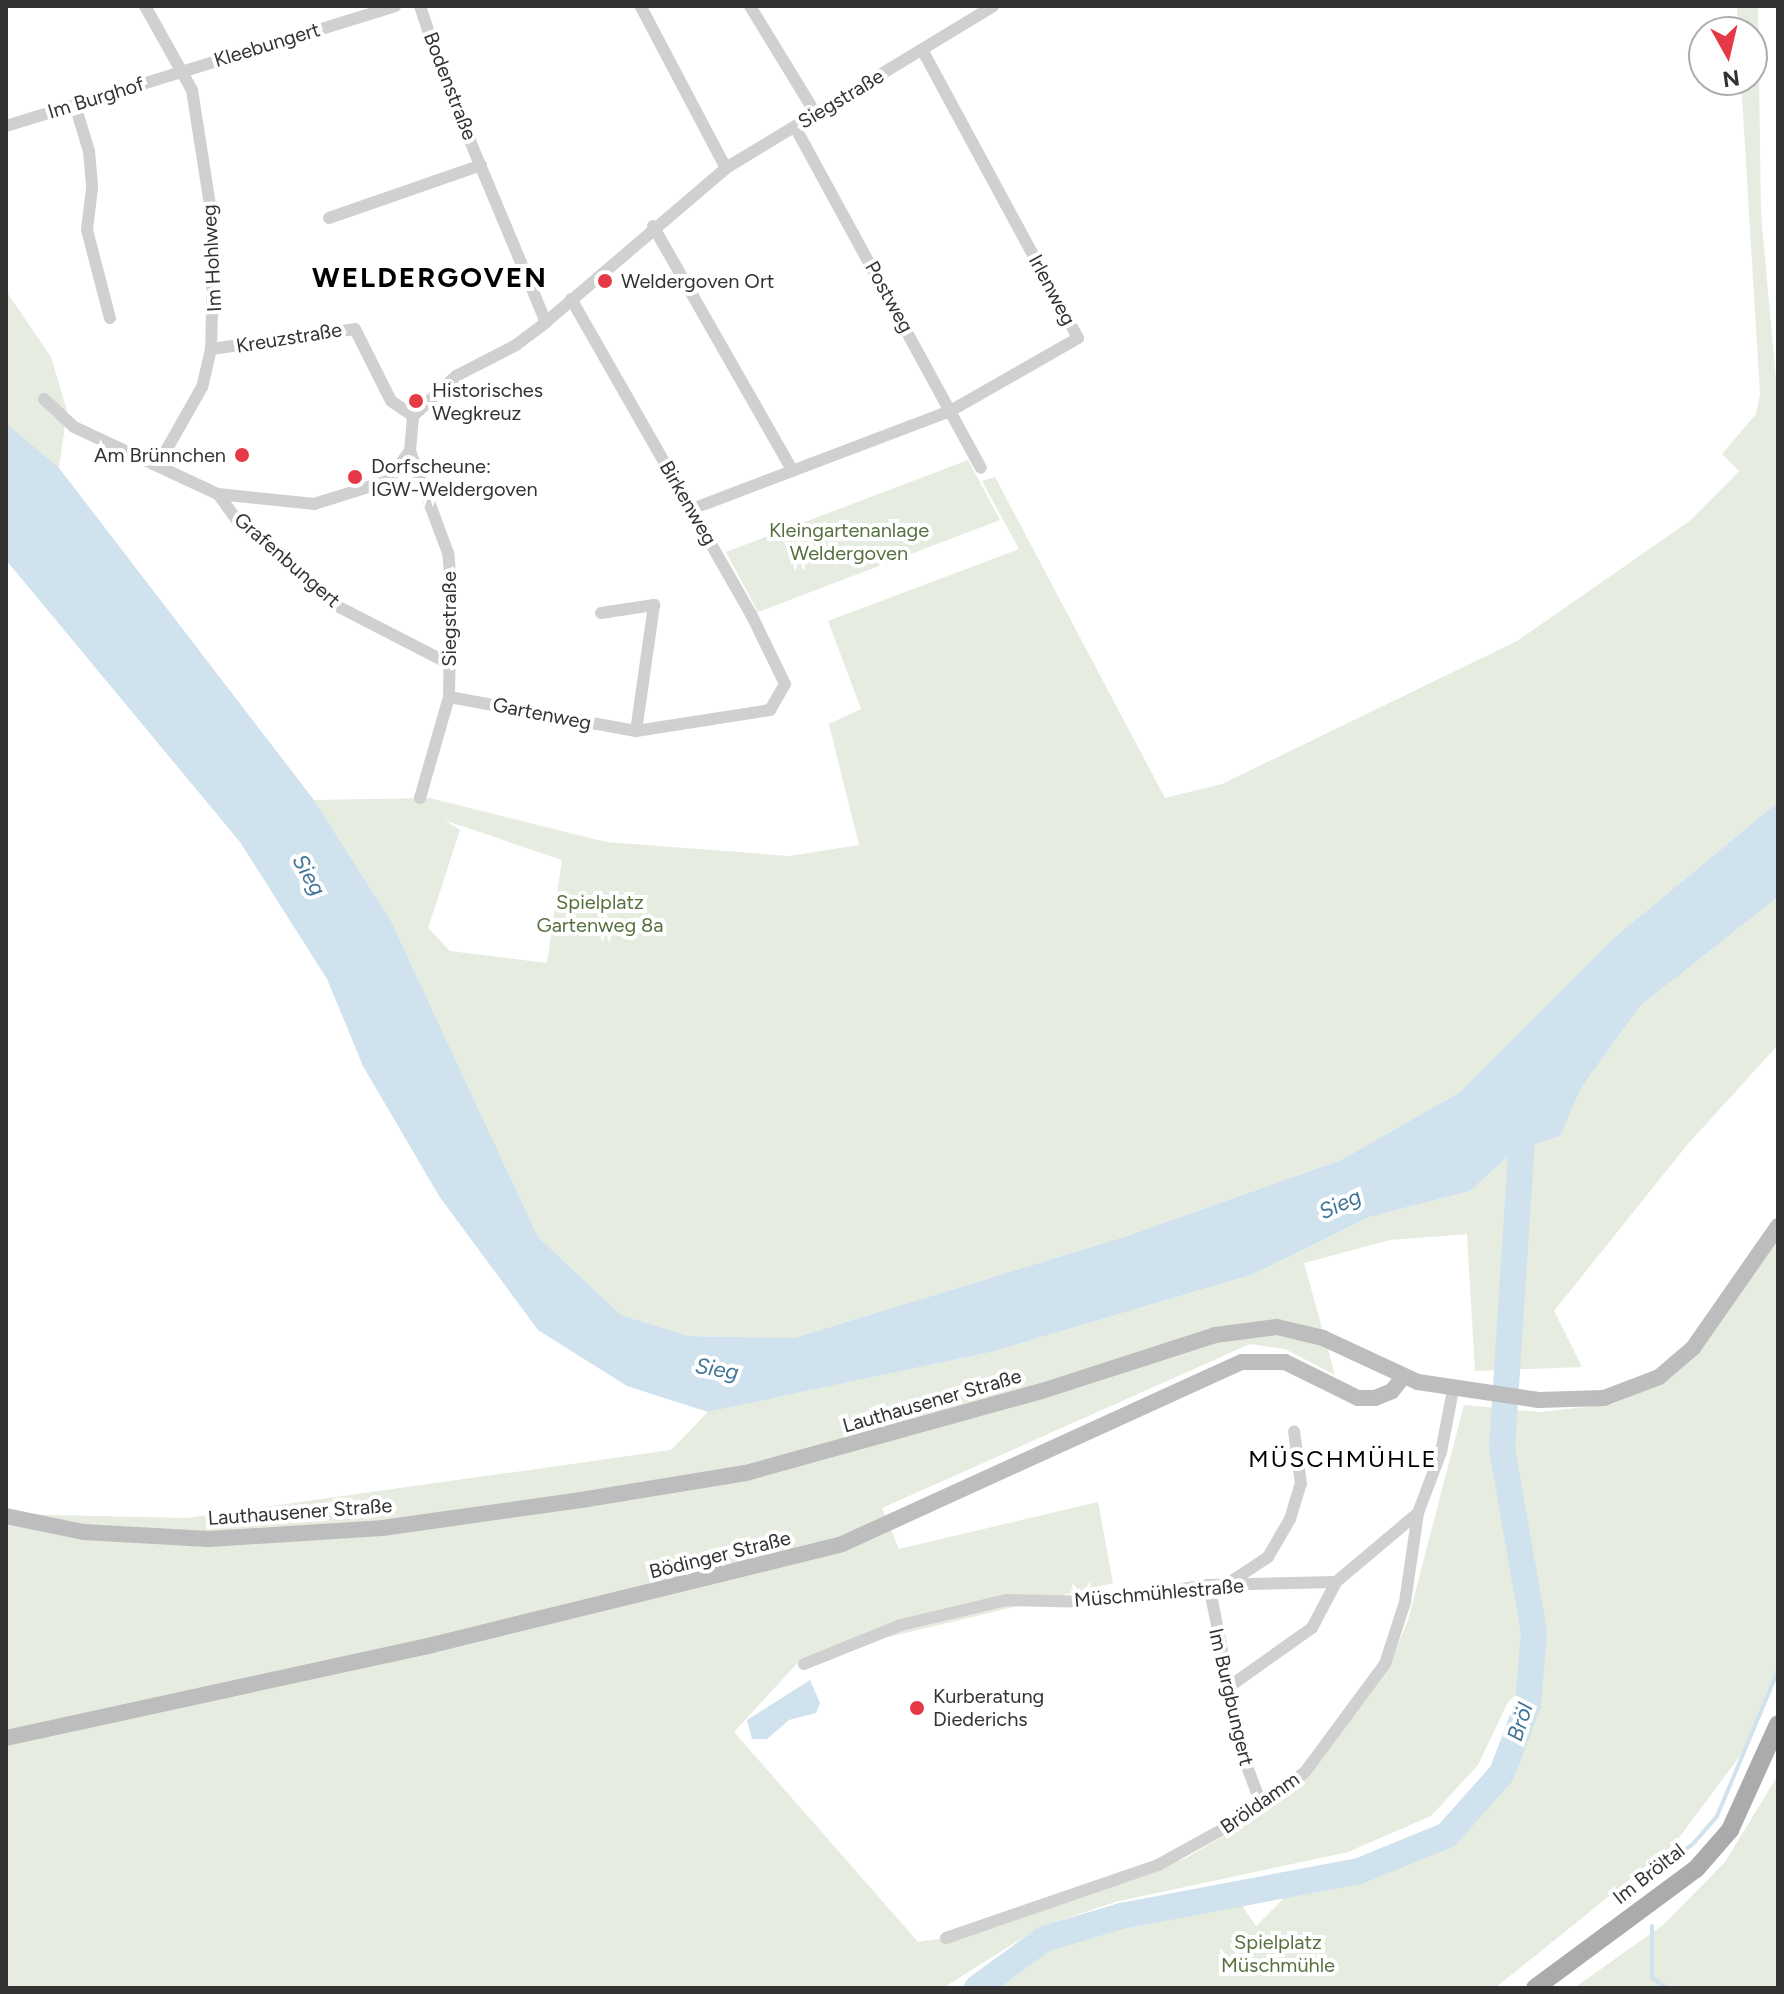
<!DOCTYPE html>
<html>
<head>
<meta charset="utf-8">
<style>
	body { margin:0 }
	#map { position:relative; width:1784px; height:1994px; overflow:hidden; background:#fff; font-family:Figtree,sans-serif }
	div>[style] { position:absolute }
	.green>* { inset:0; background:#e6ecdf }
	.water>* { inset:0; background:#cfe2ee }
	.stream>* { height:4px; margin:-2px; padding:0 2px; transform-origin:2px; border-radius:2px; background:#cfe2ee }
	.river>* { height:26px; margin:-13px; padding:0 13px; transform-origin:13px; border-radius:13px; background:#cfe2ee }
	.street>* { height:12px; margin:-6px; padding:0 6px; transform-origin:6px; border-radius:6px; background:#d0d0d0 }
	.secondary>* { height:16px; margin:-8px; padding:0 8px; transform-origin:8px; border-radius:8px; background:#bdbdbd }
	.primary>* { height:18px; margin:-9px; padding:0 9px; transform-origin:9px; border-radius:9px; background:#ababab }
	.dots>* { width:22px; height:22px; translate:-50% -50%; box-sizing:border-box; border:4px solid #fff; border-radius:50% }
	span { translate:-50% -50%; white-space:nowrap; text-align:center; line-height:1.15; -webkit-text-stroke:8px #fff; paint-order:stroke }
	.street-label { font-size:20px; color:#333 }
	.poi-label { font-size:20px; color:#333 }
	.left { translate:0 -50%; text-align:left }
	.right { translate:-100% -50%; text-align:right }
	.park-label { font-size:20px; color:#56703f }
	.water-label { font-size:22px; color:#3f7597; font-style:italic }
	.quarter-label { font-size:24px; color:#000; letter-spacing:2px }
	.district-label { font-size:28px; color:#000; font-weight:700; letter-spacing:2px }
	.frame { position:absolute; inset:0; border:8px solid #333; pointer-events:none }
	.north { position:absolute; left:1688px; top:16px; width:80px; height:80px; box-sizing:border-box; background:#fff; border:2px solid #adadad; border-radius:50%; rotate:172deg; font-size:22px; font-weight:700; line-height:32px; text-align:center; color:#333 }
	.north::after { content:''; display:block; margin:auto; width:28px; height:36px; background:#e63946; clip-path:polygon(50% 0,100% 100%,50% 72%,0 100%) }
</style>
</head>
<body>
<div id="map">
	<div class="green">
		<i style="clip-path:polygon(evenodd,1737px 6px,1758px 6px,1761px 215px,1778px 401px,1778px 802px,1615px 937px,1460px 1092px,1341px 1160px,1127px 1236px,794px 1338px,689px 1336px,621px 1315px,538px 1237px,391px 921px,314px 800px,430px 798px,606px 842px,789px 856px,859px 845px,829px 724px,861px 709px,828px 621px,1019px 549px,982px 481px,995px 477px,1165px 798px,1222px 784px,1517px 641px,1691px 520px,1739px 471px,1722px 454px,1756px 414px,1760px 394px,1741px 80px,1752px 80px,1752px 32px,1738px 32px,1737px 6px,444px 820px,562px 860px,547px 963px,450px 951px,428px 928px,460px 830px,444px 820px)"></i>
		<i style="clip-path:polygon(6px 291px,51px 357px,67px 411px,59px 468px,6px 423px)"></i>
		<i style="clip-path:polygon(968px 460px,1000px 520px,758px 612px,726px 552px)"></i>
		<i style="clip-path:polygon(1778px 897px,1778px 1045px,1687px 1145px,1554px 1311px,1582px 1367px,1475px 1371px,1467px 1234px,1390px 1240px,1304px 1263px,1335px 1375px,1285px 1349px,1250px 1344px,882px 1508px,899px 1549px,1098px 1502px,1113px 1583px,802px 1658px,734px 1732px,918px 1942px,982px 1932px,1186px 1858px,1252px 1819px,1307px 1775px,1390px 1663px,1408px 1620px,1464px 1405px,1540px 1412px,1613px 1404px,1658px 1384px,1697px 1353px,1778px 1240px,1778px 1668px,1740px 1756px,1675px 1843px,1495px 1988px,986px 1988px,1045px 1944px,1126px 1923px,1239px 1901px,1256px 1926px,1282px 1900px,1280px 1891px,1357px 1877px,1449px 1838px,1508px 1777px,1536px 1706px,1542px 1673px,1508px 1702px,1478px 1765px,1431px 1816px,1348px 1852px,1115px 1902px,1038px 1928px,943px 1988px,6px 1988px,6px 1514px,187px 1518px,671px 1450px,708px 1412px,991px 1352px,1254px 1274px,1369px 1217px,1470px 1191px,1514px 1151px,1559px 1136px,1581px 1088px,1640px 1006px)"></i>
		<i style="clip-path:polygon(1778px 1775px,1778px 1988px,1574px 1988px,1663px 1925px,1725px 1862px)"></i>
	</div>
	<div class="water">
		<i style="clip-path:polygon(6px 423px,59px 468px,314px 800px,391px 921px,538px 1237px,621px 1315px,689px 1336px,794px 1338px,1127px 1236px,1341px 1160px,1460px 1092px,1615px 937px,1778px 802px,1778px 897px,1640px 1006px,1581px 1088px,1560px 1136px,1514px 1151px,1470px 1191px,1369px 1217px,1254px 1274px,991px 1352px,708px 1412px,627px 1386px,538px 1330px,439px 1196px,363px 1066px,327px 979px,240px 842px,6px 560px)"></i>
		<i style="clip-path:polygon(810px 1680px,820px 1703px,816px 1713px,789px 1720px,767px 1739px,752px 1739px,747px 1720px)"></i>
	</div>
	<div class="stream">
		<i style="left:1626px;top:1891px;width:80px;rotate:-34.9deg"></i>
		<i style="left:1692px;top:1845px;width:38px;rotate:-49deg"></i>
		<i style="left:1717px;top:1816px;width:157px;rotate:-67.2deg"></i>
		<i style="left:1652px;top:1926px;width:52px;rotate:90deg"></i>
		<i style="left:1652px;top:1978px;width:18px;rotate:34deg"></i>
	</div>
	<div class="river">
		<i style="left:977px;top:1988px;width:83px;rotate:-36.2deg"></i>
		<i style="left:1044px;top:1939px;width:80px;rotate:-16.6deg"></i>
		<i style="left:1121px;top:1916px;width:242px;rotate:-10.7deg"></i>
		<i style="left:1359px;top:1871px;width:95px;rotate:-22.2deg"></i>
		<i style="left:1447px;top:1835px;width:83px;rotate:-48.4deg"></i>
		<i style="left:1502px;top:1773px;width:74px;rotate:-69.4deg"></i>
		<i style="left:1528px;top:1704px;width:72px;rotate:-85.2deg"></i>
		<i style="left:1534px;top:1632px;width:187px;rotate:-99.9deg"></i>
		<i style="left:1502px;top:1448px;width:337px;rotate:-86.3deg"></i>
	</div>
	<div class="street">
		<i style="left:145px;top:6px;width:96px;rotate:60.8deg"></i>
		<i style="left:192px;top:90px;width:142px;rotate:81.1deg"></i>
		<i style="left:214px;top:230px;width:119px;rotate:91.4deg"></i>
		<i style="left:211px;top:349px;width:39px;rotate:103deg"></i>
		<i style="left:202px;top:387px;width:87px;rotate:119.5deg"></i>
		<i style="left:420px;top:6px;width:79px;rotate:71.6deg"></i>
		<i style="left:445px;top:81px;width:261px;rotate:67.3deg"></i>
		<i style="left:750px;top:6px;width:127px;rotate:58.6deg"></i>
		<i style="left:641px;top:7px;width:182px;rotate:62.2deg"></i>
		<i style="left:75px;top:105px;width:48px;rotate:73.1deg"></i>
		<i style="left:89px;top:151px;width:37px;rotate:85deg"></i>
		<i style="left:92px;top:188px;width:42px;rotate:96.8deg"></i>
		<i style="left:87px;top:230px;width:91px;rotate:75.4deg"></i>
		<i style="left:6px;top:126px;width:407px;rotate:-17.1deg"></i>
		<i style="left:795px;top:127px;width:388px;rotate:61.4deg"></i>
		<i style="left:329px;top:218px;width:161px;rotate:-19.2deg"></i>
		<i style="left:653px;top:226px;width:282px;rotate:60.3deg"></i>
		<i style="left:211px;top:349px;width:145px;rotate:-7.9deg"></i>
		<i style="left:355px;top:329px;width:80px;rotate:63.4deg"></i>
		<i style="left:391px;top:401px;width:27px;rotate:34deg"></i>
		<i style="left:44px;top:399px;width:41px;rotate:43deg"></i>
		<i style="left:74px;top:427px;width:159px;rotate:25deg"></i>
		<i style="left:218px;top:494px;width:97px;rotate:5.9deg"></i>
		<i style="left:314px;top:504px;width:77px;rotate:-17.3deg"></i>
		<i style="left:388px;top:481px;width:37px;rotate:-54deg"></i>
		<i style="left:218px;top:494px;width:37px;rotate:54deg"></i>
		<i style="left:240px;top:524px;width:127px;rotate:40.2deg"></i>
		<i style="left:337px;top:606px;width:125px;rotate:27.2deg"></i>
		<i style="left:692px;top:509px;width:278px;rotate:-20.8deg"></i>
		<i style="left:952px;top:410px;width:145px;rotate:-29.7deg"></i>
		<i style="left:1078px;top:338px;width:328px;rotate:-118.4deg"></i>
		<i style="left:601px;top:613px;width:54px;rotate:-8.6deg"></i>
		<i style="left:654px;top:605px;width:127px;rotate:98.1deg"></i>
		<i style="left:449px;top:697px;width:190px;rotate:10.3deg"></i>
		<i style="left:636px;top:731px;width:136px;rotate:-8.9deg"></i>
		<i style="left:770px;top:710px;width:30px;rotate:-60deg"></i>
		<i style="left:785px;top:684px;width:76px;rotate:-115.9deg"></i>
		<i style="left:752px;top:616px;width:365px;rotate:-119.7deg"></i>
		<i style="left:420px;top:798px;width:105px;rotate:-74deg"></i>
		<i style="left:449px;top:697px;width:112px;rotate:-89deg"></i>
		<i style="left:451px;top:585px;width:32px;rotate:-95deg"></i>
		<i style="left:448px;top:553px;width:109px;rotate:-110.4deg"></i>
		<i style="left:410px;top:451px;width:35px;rotate:-85deg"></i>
		<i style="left:413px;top:416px;width:59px;rotate:-42.9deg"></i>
		<i style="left:456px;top:376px;width:68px;rotate:-27.3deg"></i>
		<i style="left:516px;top:345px;width:38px;rotate:-37deg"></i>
		<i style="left:546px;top:322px;width:237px;rotate:-40.5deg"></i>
		<i style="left:726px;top:168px;width:312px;rotate:-31.2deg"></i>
		<i style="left:1229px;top:1583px;width:47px;rotate:-33.7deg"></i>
		<i style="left:1268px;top:1557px;width:44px;rotate:-59.9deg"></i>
		<i style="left:1290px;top:1519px;width:37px;rotate:-73deg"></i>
		<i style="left:1301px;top:1484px;width:53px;rotate:-97.5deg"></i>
		<i style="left:1209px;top:1585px;width:174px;rotate:78.8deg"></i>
		<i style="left:1243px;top:1756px;width:53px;rotate:69.2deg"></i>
		<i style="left:804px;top:1664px;width:105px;rotate:-21.9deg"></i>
		<i style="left:901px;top:1625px;width:109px;rotate:-13.3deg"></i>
		<i style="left:1007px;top:1600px;width:88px;rotate:1.3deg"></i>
		<i style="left:1095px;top:1602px;width:115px;rotate:-8.5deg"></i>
		<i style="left:1209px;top:1585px;width:127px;rotate:-1.4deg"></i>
		<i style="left:1336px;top:1582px;width:107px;rotate:-40.1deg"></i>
		<i style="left:1418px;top:1513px;width:65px;rotate:-69.3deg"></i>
		<i style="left:1441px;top:1452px;width:63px;rotate:-79deg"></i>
		<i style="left:1230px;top:1686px;width:100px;rotate:-35.3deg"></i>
		<i style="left:1312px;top:1628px;width:52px;rotate:-62.4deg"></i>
		<i style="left:946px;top:1938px;width:224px;rotate:-19deg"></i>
		<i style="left:1158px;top:1865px;width:107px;rotate:-29deg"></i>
		<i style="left:1252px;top:1813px;width:67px;rotate:-37.7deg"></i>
		<i style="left:1305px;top:1772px;width:134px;rotate:-53.5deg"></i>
		<i style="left:1385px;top:1664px;width:65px;rotate:-72.1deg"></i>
		<i style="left:1405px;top:1602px;width:90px;rotate:-81.7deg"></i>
	</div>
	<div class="secondary">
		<i style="left:6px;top:1516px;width:79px;rotate:11.7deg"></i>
		<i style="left:83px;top:1532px;width:126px;rotate:3.2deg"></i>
		<i style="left:209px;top:1539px;width:173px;rotate:-3.6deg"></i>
		<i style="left:382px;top:1528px;width:201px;rotate:-8deg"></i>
		<i style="left:581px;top:1500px;width:167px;rotate:-9.3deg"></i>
		<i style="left:746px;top:1473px;width:307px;rotate:-15.5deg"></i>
		<i style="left:1042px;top:1391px;width:182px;rotate:-17.9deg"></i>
		<i style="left:1215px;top:1335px;width:63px;rotate:-7.4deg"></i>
		<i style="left:1277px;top:1327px;width:47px;rotate:13.4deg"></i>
		<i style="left:1323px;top:1338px;width:105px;rotate:24.9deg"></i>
		<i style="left:1418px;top:1382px;width:122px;rotate:8.5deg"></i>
		<i style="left:1539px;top:1400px;width:65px;rotate:-1.8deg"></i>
		<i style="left:1604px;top:1398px;width:59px;rotate:-20.9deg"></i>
		<i style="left:1659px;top:1377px;width:45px;rotate:-40.5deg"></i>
		<i style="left:1693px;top:1348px;width:149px;rotate:-55.1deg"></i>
		<i style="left:6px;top:1738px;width:436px;rotate:-12.3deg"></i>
		<i style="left:432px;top:1645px;width:422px;rotate:-13.8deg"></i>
		<i style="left:842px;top:1544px;width:439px;rotate:-24.5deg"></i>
		<i style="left:1242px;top:1362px;width:43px"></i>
		<i style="left:1285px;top:1362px;width:81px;rotate:26.3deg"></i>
		<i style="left:1358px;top:1398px;width:17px"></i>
		<i style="left:1375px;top:1398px;width:18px;rotate:-22deg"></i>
		<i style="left:1392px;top:1391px;width:16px;rotate:-52deg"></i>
	</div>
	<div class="primary">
		<i style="left:1535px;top:1988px;width:200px;rotate:-36.5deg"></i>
		<i style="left:1696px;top:1869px;width:52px;rotate:-48.9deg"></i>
		<i style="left:1730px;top:1830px;width:116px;rotate:-65.6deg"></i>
	</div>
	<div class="dots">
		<i style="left:605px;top:281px;background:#e63946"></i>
		<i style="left:416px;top:401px;background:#e63946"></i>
		<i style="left:242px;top:455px;background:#e63946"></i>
		<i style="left:355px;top:477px;background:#e63946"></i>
		<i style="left:917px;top:1708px;background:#e63946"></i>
	</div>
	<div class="street-label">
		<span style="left:267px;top:45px;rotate:-17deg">Kleebungert</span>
		<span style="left:450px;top:86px;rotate:69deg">Bodenstraße</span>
		<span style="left:96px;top:98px;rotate:-17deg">Im Burghof</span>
		<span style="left:841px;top:99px;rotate:-31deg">Siegstraße</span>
		<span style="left:212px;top:258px;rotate:-93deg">Im Hohlweg</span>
		<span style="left:1052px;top:290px;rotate:62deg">Irlenweg</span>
		<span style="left:889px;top:297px;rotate:61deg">Postweg</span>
		<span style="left:289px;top:338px;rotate:-9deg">Kreuzstraße</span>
		<span style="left:688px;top:503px;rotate:60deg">Birkenweg</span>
		<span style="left:287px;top:560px;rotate:41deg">Grafenbungert</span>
		<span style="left:449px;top:619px;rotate:-90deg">Siegstraße</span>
		<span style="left:542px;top:714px;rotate:11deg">Gartenweg</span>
		<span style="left:932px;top:1401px;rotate:-16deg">Lauthausener Straße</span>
		<span style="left:300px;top:1512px;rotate:-4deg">Lauthausener Straße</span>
		<span style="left:720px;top:1555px;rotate:-14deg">Bödinger Straße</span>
		<span style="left:1159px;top:1593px;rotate:-5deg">Müschmühlestraße</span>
		<span style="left:1231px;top:1697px;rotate:77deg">Im Burgbungert</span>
		<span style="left:1260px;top:1803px;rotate:-35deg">Bröldamm</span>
		<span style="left:1649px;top:1874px;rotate:-38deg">Im Bröltal</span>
	</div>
	<div class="poi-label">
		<span class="left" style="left:621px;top:281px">Weldergoven Ort</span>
		<span class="left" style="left:432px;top:402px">Historisches<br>Wegkreuz</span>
		<span class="right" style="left:226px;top:455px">Am Brünnchen</span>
		<span class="left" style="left:371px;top:478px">Dorfscheune:<br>IGW-Weldergoven</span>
		<span class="left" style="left:933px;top:1708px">Kurberatung<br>Diederichs</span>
	</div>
	<div class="park-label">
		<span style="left:849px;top:542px">Kleingartenanlage<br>Weldergoven</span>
		<span style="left:600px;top:914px">Spielplatz<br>Gartenweg 8a</span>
		<span style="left:1278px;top:1954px">Spielplatz<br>Müschmühle</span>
	</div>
	<div class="water-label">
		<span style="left:309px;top:875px;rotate:60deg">Sieg</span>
		<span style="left:1340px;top:1204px;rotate:-25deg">Sieg</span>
		<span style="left:717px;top:1369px;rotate:10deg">Sieg</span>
		<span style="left:1520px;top:1722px;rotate:-72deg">Bröl</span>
	</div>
	<div class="quarter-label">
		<span style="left:1343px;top:1459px">MÜSCHMÜHLE</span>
	</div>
	<div class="district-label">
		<span style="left:430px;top:277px">WELDERGOVEN</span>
	</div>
	<div class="frame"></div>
	<div class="north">N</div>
</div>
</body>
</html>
